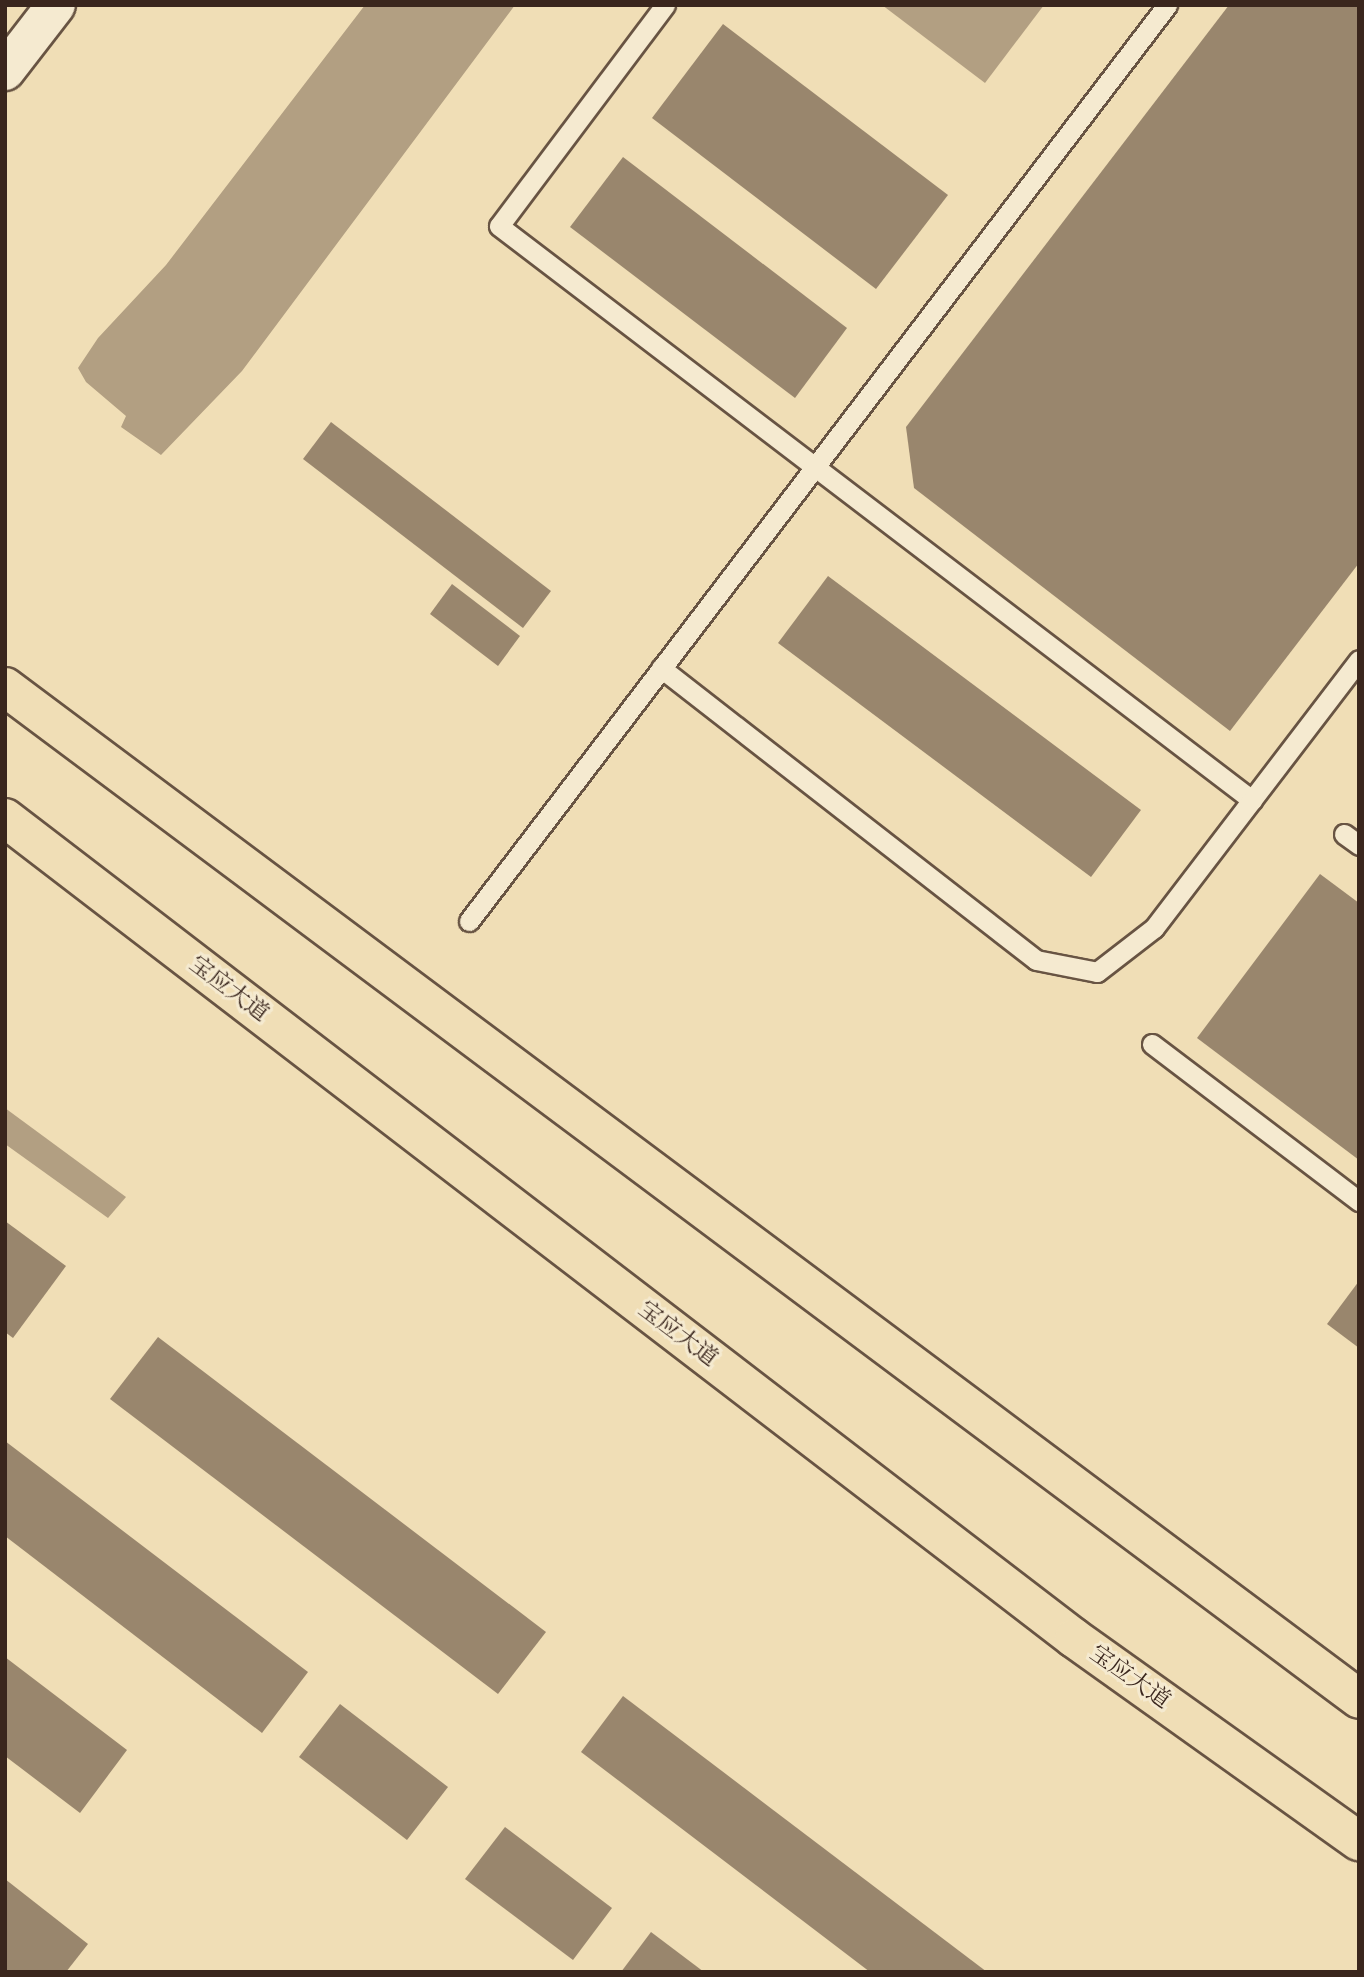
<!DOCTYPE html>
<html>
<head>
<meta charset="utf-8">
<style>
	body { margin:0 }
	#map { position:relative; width:1364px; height:1977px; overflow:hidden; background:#f0deb6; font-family:"Libre Bodoni","Noto Serif SC",serif }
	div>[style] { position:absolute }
	.water>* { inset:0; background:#b29f82 }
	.building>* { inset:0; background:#99866d }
	.roads { filter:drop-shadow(2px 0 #685443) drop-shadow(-2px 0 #685443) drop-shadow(0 2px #685443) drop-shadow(0 -2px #685443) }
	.service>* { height:19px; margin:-9.5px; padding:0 9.5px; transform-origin:9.5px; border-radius:9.5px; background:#f5ead0 }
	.secondary>* { height:38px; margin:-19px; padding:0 19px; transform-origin:19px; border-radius:19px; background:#f5ead0 }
	.primary>* { height:38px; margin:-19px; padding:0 19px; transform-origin:19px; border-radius:19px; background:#f0deb6 }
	span { translate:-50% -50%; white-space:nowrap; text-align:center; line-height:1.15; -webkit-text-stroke:6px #f5ead0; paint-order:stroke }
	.street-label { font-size:23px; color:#3a261d }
	.frame { position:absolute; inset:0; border:7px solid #3a261d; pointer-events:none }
</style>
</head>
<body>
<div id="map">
	<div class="water">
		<i style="clip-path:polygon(365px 5px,515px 5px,242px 371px,161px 455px,121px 427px,126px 416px,86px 382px,78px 368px,98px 338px,166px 265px)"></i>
		<i style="clip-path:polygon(882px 5px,1044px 5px,985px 83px)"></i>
		<i style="clip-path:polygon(5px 1108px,126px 1197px,108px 1218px,5px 1144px)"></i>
	</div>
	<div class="building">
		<i style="clip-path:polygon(1229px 5px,1359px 5px,1359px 563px,1230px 731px,914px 488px,906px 427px)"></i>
		<i style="clip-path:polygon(723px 24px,948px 195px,876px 289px,652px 118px)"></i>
		<i style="clip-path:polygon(623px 157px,847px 328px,795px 398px,570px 227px)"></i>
		<i style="clip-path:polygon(331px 422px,551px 591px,523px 628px,303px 459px)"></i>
		<i style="clip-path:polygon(828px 576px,1141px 810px,1091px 877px,778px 643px)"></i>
		<i style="clip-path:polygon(452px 584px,520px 636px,498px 666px,430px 614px)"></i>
		<i style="clip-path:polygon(1320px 874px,1359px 903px,1359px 1160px,1197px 1038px)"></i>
		<i style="clip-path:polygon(5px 1221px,66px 1266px,13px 1338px,5px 1332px)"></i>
		<i style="clip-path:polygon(1359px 1281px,1359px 1348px,1327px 1324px)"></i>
		<i style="clip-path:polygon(158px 1337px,546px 1632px,498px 1694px,110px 1399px)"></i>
		<i style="clip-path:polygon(5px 1441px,308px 1672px,262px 1733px,5px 1536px)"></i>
		<i style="clip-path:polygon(5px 1657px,127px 1750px,80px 1813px,5px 1756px)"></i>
		<i style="clip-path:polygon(623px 1696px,987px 1972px,870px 1972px,581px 1752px)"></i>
		<i style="clip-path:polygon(340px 1704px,448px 1787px,407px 1840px,299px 1757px)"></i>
		<i style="clip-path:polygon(505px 1827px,612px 1908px,573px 1960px,465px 1879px)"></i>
		<i style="clip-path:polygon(5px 1879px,88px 1944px,66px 1972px,5px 1972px)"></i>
		<i style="clip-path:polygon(651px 1932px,704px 1972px,621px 1972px)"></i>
	</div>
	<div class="roads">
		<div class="service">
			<i style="left:665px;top:5px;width:276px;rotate:126.9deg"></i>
			<i style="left:499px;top:226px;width:947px;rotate:37.32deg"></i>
			<i style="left:661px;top:668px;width:475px;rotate:37.9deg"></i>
			<i style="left:1036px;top:960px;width:62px;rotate:11.1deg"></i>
			<i style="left:1097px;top:972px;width:72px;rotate:-37.7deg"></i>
			<i style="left:1154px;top:928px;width:337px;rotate:-52.6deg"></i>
			<i style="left:1344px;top:834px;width:19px;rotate:36deg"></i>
			<i style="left:469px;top:921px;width:1152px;rotate:-52.69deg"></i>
			<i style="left:1152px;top:1044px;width:260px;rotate:37.2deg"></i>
		</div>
		<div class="secondary">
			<i style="left:5px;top:71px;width:83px;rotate:-52.3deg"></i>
		</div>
		<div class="primary">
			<i style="left:5px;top:687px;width:1690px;rotate:36.77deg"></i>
			<i style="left:5px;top:818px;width:1347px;rotate:37.49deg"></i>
			<i style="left:1074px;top:1638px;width:350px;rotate:35.5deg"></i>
		</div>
	</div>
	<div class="street-label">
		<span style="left:229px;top:989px;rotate:37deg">宝应大道</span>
		<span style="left:678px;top:1334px;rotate:37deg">宝应大道</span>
		<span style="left:1130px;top:1677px;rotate:35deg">宝应大道</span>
	</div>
	<div class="frame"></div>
</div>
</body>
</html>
